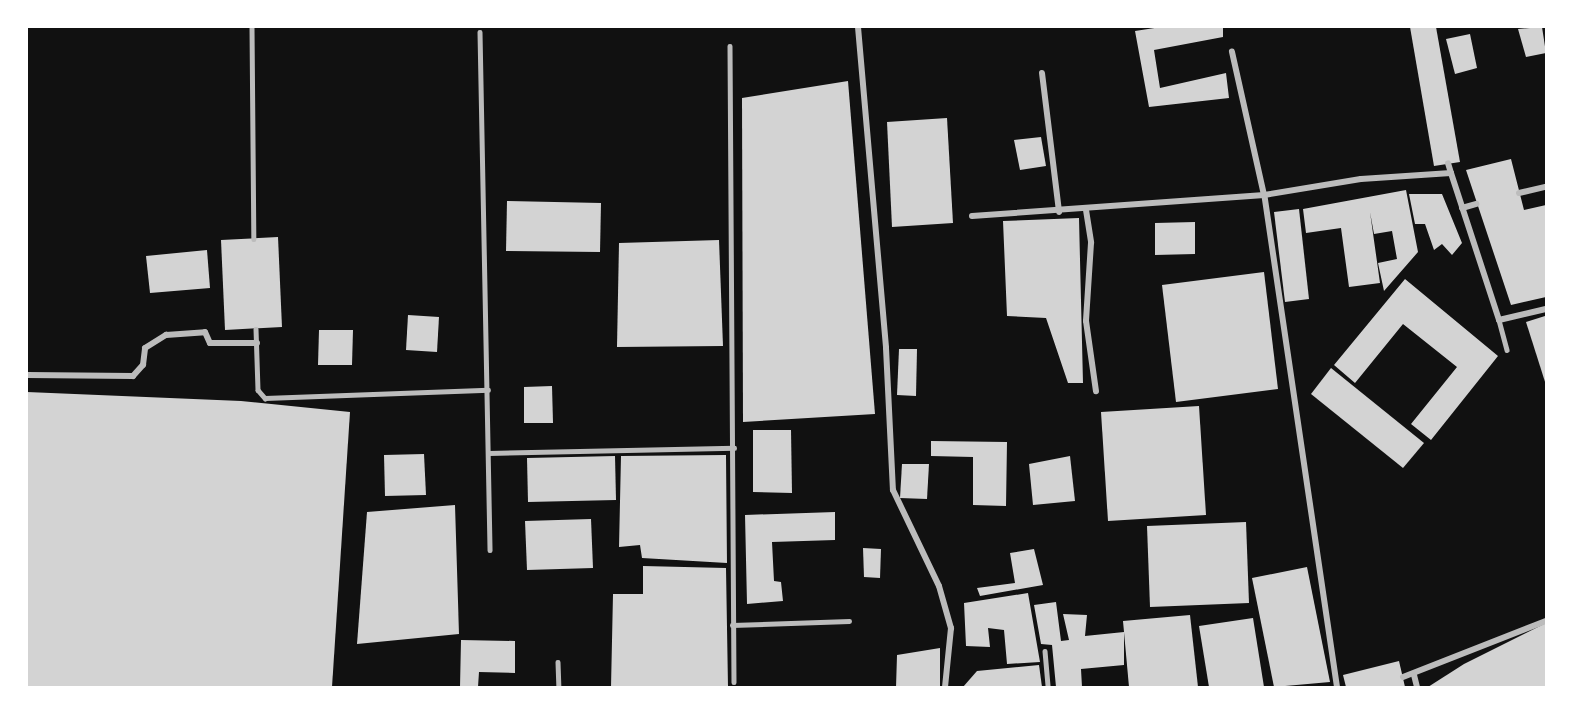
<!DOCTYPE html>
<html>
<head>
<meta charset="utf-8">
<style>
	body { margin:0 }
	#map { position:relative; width:1573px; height:714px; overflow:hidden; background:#111; font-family:Quicksand,sans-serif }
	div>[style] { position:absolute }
	.building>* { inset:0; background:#d3d3d3 }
	.service>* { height:4.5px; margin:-2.25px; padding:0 2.25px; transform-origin:2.25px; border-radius:2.25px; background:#bcbcbc }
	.minor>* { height:6px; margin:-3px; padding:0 3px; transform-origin:3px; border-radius:3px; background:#bcbcbc }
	span { translate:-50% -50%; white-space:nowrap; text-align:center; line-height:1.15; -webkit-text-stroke:5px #fff; paint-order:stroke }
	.frame { position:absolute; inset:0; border:28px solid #fff; pointer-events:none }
</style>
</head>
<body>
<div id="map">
	<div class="building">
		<i style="clip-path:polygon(1161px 27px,1223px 27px,1223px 37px,1154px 50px,1160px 88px,1226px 73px,1229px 98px,1149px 107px,1135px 31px)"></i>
		<i style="clip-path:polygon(1410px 27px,1436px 27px,1460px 162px,1434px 166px)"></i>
		<i style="clip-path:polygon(1542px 27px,1546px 53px,1526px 57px,1518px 29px)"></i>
		<i style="clip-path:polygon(1470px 34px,1477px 68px,1455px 74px,1446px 39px)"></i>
		<i style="clip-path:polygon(848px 81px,875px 414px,743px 422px,742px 98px)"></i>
		<i style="clip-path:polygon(947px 118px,953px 223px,892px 227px,887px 122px)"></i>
		<i style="clip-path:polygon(1041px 137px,1046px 166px,1020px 170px,1014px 140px)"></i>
		<i style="clip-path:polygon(1511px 159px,1524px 210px,1546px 205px,1546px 297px,1511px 305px,1466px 170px)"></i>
		<i style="clip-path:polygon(1406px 190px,1418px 252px,1384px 291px,1378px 263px,1397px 259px,1392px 231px,1374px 234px,1370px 212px,1380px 283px,1349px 287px,1341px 228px,1306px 233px,1303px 209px)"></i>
		<i style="clip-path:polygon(1409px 194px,1442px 194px,1462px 243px,1452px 255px,1442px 244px,1434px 250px,1425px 224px,1415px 224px)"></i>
		<i style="clip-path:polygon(507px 201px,601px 203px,600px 252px,506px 251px)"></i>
		<i style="clip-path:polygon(1299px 209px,1309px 299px,1285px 302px,1274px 212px)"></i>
		<i style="clip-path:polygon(1079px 218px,1083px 383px,1068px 383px,1046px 318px,1007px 316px,1003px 221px)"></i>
		<i style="clip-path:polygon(1195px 222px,1195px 254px,1155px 255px,1155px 223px)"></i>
		<i style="clip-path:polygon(278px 237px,282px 327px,225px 330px,221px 240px)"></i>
		<i style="clip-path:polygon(719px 240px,723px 346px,617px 347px,619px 243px)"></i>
		<i style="clip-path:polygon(207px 250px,210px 288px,150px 293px,146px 256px)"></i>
		<i style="clip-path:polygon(1264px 272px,1278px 389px,1176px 402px,1162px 285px)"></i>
		<i style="clip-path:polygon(1405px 279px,1498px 356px,1431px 440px,1411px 424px,1457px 367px,1403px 324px,1355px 383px,1334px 365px)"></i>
		<i style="clip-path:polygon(408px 315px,439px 317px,437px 352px,406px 350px)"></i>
		<i style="clip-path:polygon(1545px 316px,1546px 318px,1546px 385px,1526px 322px)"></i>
		<i style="clip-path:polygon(319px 330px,353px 330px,352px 365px,318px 365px)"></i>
		<i style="clip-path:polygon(899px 349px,917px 349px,916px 396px,897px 395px)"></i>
		<i style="clip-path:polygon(1331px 368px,1424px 443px,1403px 468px,1311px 394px)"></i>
		<i style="clip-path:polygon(552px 386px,553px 423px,524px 423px,524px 387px)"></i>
		<i style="clip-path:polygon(27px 392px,241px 401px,350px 412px,332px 687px,27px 687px)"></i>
		<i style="clip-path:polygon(1199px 406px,1206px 515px,1108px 521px,1101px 412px)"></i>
		<i style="clip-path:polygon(753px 430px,791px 430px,792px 493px,753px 492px)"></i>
		<i style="clip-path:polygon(931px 441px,1007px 442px,1006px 506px,973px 505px,973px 457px,931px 456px)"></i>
		<i style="clip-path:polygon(424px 454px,426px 495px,385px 496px,384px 455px)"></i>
		<i style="clip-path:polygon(726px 455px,727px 563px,642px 558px,640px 545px,619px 547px,621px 456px)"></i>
		<i style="clip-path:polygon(615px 456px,616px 500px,528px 502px,527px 458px)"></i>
		<i style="clip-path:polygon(1070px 456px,1075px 501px,1033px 505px,1029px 464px)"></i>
		<i style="clip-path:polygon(902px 464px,929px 464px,927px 499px,900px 498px)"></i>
		<i style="clip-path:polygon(455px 505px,459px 634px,357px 644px,367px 512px)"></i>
		<i style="clip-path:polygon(835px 512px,835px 540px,772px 542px,774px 581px,781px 582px,783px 601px,747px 604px,745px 515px)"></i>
		<i style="clip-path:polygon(591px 519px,593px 568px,527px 570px,525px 521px)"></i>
		<i style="clip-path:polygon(1246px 522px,1249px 603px,1150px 607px,1147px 526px)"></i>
		<i style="clip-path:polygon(863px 548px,881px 549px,880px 578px,864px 577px)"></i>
		<i style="clip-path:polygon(1034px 549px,1043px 585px,980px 596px,977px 588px,1015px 583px,1010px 553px)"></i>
		<i style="clip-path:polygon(643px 566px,726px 568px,728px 687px,611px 687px,613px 594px,643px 594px)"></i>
		<i style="clip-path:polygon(1307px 567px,1330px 682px,1274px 687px,1252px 578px)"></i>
		<i style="clip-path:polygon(1028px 593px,1040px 662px,1007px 664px,1004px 630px,988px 628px,990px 647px,966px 646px,964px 603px)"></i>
		<i style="clip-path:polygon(1056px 602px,1061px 641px,1069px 640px,1063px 614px,1087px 615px,1085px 636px,1124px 632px,1124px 665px,1081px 669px,1082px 687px,1056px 687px,1052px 645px,1041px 644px,1034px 605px)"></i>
		<i style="clip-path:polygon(1190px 615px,1198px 687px,1129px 687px,1123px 621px)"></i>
		<i style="clip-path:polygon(1253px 618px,1264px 687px,1209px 687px,1199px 626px)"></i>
		<i style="clip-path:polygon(1546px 623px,1546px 687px,1428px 687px,1464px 664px)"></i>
		<i style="clip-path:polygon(461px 640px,515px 641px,515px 673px,479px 672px,478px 687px,460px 687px)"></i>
		<i style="clip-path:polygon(940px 648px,940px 687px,896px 687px,897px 655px)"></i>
		<i style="clip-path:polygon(1399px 661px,1405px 687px,1346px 687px,1343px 675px)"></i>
		<i style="clip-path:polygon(1039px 665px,1042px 687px,963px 687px,977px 671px)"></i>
	</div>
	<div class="service">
		<i style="left:252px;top:27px;width:212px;rotate:89.5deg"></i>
		<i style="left:480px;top:32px;width:518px;rotate:88.89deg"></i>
		<i style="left:730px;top:46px;width:636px;rotate:89.64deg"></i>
		<i style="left:1499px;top:320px;width:31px;rotate:75deg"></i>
		<i style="left:256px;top:329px;width:61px;rotate:88.1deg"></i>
		<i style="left:258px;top:390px;width:11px;rotate:49deg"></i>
		<i style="left:265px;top:398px;width:223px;rotate:-2.1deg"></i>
		<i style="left:489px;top:453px;width:245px;rotate:-1.2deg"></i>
		<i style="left:732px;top:625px;width:117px;rotate:-2deg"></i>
		<i style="left:1045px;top:651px;width:36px;rotate:85deg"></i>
		<i style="left:558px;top:662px;width:25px;rotate:88deg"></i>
	</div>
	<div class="minor">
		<i style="left:858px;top:27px;width:322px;rotate:85deg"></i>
		<i style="left:886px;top:348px;width:142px;rotate:87.2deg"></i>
		<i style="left:893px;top:490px;width:106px;rotate:64.4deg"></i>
		<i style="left:939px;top:586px;width:44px;rotate:74.1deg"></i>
		<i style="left:951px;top:628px;width:59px;rotate:95.8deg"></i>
		<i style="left:1042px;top:73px;width:140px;rotate:83deg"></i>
		<i style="left:1451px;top:173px;width:155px;rotate:71.9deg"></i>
		<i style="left:1499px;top:320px;width:48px;rotate:-13.2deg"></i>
		<i style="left:1519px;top:193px;width:28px;rotate:-13deg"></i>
		<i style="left:1462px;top:208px;width:15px;rotate:-16deg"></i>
		<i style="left:1086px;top:210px;width:33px;rotate:81deg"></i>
		<i style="left:1091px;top:243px;width:78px;rotate:93.7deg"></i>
		<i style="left:1086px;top:321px;width:71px;rotate:81.9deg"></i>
		<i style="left:972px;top:216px;width:293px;rotate:-4.1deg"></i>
		<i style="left:1264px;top:195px;width:147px;rotate:-102.6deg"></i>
		<i style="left:27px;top:375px;width:106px;rotate:0.5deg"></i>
		<i style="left:133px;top:376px;width:15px;rotate:-48deg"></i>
		<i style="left:143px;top:365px;width:17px;rotate:-83deg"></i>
		<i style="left:145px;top:348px;width:25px;rotate:-32deg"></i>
		<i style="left:166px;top:335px;width:39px;rotate:-4deg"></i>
		<i style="left:205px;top:332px;width:12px;rotate:66deg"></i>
		<i style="left:210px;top:343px;width:47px"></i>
		<i style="left:1414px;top:675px;width:12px;rotate:76deg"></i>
		<i style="left:1403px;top:677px;width:154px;rotate:-21.4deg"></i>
		<i style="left:1337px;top:687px;width:497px;rotate:-98.4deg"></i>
		<i style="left:1264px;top:195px;width:98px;rotate:-9.4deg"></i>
		<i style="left:1361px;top:179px;width:90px;rotate:-3.8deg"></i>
		<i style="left:1451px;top:173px;width:10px;rotate:-107deg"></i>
	</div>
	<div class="frame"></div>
</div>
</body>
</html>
